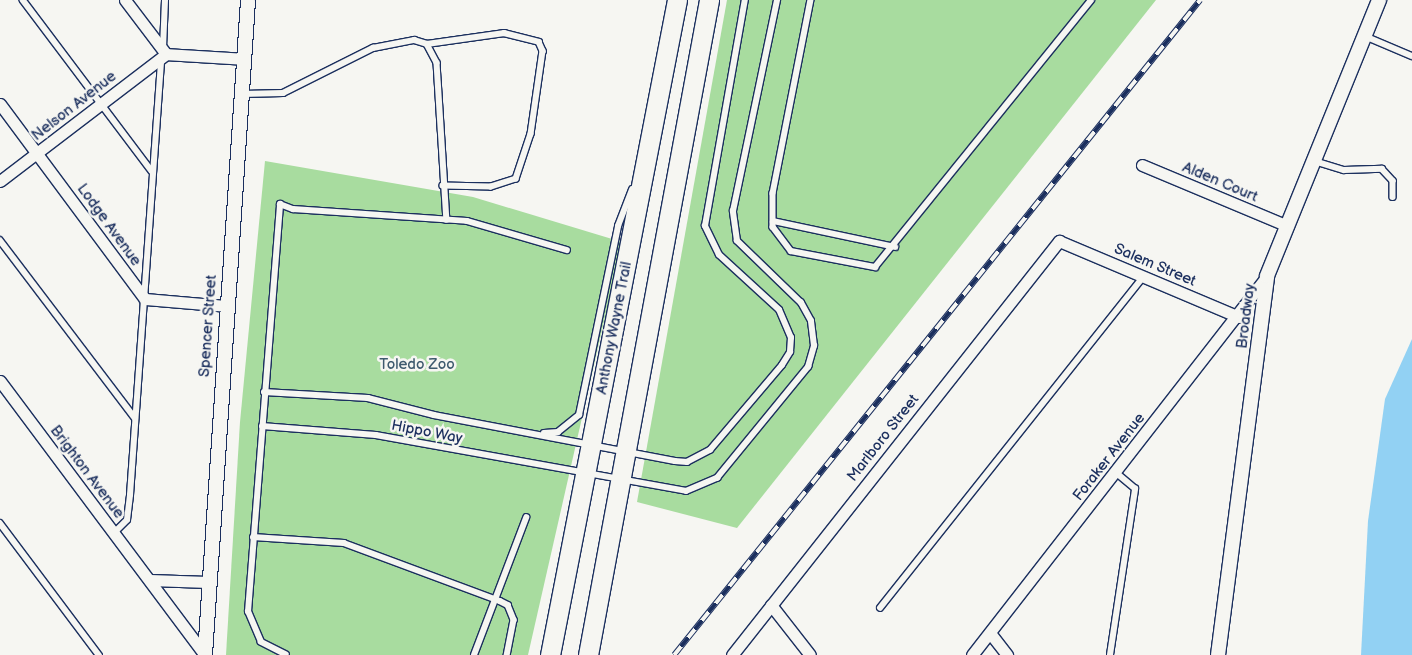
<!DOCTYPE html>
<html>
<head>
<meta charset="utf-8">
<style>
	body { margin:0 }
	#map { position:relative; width:1412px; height:655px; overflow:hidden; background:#f6f6f2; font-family:"Balsamiq Sans",sans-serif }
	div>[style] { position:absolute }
	.green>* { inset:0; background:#a8dc9f }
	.water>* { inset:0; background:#92d1f3 }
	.roads { filter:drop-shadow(1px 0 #1b2f5e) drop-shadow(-1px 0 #1b2f5e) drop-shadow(0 1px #1b2f5e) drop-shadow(0 -1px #1b2f5e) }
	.service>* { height:5.5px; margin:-2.75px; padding:0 2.75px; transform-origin:2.75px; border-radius:2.75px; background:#f6f6f2 }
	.minor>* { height:11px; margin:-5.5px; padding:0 5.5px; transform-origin:5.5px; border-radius:5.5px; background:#f6f6f2 }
	.tertiary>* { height:14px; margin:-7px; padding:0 7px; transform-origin:7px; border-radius:7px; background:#f6f6f2 }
	.trunk>* { height:19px; margin:-9.5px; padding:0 9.5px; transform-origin:9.5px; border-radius:9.5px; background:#f6f6f2 }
	.rail>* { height:5.5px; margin-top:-2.75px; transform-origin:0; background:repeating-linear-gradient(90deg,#f6f6f2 0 11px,#1b2f5e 0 22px); box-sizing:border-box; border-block:1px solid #1b2f5e }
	span { translate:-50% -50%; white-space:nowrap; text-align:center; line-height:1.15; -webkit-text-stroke:5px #f6f6f2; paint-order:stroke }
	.street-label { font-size:15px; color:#1b2f5e }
	.park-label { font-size:15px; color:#3e5a6e }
</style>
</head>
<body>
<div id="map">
	<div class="green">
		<i style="clip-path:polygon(727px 0,1156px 0,737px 528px,637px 502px)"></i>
		<i style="clip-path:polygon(265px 161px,473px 197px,622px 242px,528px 655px,226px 655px,240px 422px)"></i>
	</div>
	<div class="water">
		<i style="clip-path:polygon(1412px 339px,1412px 655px,1361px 655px,1368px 521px,1385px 399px)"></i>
	</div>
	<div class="roads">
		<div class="service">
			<i style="left:23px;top:0;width:214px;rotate:53deg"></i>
			<i style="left:811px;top:0;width:197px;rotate:101.1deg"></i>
			<i style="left:773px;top:193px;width:34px;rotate:90deg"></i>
			<i style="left:773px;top:227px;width:30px;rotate:53deg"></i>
			<i style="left:791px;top:251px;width:86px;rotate:10.8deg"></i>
			<i style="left:875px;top:267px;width:343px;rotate:-51deg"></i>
			<i style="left:1365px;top:36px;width:51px;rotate:23.1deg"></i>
			<i style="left:427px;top:44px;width:78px;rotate:-8.1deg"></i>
			<i style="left:504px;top:33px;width:36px;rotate:14deg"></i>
			<i style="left:539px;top:42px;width:10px;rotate:66deg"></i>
			<i style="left:543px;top:51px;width:84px;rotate:98.2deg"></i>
			<i style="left:531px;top:134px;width:47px;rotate:108.4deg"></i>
			<i style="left:516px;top:179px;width:26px;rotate:162deg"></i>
			<i style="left:491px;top:187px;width:48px;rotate:-178.8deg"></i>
			<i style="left:163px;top:48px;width:48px;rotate:-87.6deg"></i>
			<i style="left:242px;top:94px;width:41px;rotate:-1.4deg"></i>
			<i style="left:283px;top:93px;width:101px;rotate:-26.6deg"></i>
			<i style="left:373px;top:48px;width:42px;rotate:-11deg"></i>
			<i style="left:414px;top:40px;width:14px;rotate:17deg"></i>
			<i style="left:427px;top:44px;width:21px;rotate:62deg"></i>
			<i style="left:437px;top:63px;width:157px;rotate:86.4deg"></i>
			<i style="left:1314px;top:161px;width:31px;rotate:17deg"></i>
			<i style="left:1344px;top:170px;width:38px;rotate:-2deg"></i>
			<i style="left:1382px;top:169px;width:16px;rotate:47deg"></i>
			<i style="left:1393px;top:181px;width:16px;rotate:90deg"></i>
			<i style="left:773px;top:221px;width:125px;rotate:12deg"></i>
			<i style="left:0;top:240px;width:223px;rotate:52.8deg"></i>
			<i style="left:264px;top:392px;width:104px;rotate:3.3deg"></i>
			<i style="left:368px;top:398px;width:68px;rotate:14.4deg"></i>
			<i style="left:434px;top:415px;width:245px;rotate:10.8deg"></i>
			<i style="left:675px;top:461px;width:12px;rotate:5deg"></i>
			<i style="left:687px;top:462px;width:26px;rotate:-28deg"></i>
			<i style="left:710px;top:450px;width:111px;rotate:-49.7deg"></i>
			<i style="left:782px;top:365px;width:15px;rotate:-58deg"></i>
			<i style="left:790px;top:352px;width:14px;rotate:-86deg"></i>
			<i style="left:791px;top:338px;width:30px;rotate:-113deg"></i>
			<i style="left:779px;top:310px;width:81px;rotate:-137.5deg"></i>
			<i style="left:719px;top:255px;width:32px;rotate:-116deg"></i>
			<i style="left:705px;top:226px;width:230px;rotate:-80deg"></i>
			<i style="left:262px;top:426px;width:114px;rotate:4.5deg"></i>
			<i style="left:376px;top:435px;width:315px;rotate:10.2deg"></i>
			<i style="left:686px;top:491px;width:34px;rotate:-23deg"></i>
			<i style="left:717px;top:478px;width:144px;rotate:-50.7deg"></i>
			<i style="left:808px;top:367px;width:22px;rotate:-74deg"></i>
			<i style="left:814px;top:346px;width:25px;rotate:-97deg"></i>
			<i style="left:811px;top:321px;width:21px;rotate:-119deg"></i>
			<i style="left:801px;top:303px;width:89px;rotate:-135.9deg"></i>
			<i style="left:737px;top:241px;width:30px;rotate:-98deg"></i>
			<i style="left:733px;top:211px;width:216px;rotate:-78.2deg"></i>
			<i style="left:544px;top:433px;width:14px;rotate:-4deg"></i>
			<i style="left:558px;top:432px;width:27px;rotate:-39deg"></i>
			<i style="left:579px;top:415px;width:193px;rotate:-78.3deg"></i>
			<i style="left:618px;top:226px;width:39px;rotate:-69deg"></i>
			<i style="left:0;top:523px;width:165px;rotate:53.1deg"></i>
			<i style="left:114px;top:533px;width:18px;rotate:-45deg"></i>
			<i style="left:127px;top:520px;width:25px;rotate:-83deg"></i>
			<i style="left:130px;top:495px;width:437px;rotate:-85.9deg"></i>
			<i style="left:253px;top:537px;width:91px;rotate:3.8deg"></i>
			<i style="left:344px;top:543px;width:166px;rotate:20.4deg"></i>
			<i style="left:500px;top:601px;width:9px;rotate:27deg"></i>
			<i style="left:508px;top:605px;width:16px;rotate:68deg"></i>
			<i style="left:514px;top:620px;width:36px;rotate:101deg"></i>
			<i style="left:880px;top:608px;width:423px;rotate:-51.5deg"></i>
			<i style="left:286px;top:655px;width:28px;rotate:-153deg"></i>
			<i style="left:261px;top:642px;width:33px;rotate:-113deg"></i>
			<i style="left:248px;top:612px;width:409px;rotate:-85.5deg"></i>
			<i style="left:280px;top:204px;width:14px;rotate:21deg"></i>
			<i style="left:293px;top:209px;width:174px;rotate:3.9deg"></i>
			<i style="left:467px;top:221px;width:104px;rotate:16.2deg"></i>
			<i style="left:474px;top:655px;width:147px;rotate:-69.2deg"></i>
			<i style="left:1110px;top:655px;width:168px;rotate:-81.4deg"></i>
			<i style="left:1135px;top:489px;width:25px;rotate:-140deg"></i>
		</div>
		<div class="minor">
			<i style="left:125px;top:0;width:68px;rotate:52.8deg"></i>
			<i style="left:166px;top:54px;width:79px;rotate:3.6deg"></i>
			<i style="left:0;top:104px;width:243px;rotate:53.4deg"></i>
			<i style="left:145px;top:299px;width:81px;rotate:4.9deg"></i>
			<i style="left:1142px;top:165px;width:158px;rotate:22.7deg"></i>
			<i style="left:0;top:181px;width:209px;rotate:-37.4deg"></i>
			<i style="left:0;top:381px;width:342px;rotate:53.2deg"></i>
			<i style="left:150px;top:580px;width:58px;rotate:2deg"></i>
			<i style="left:771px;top:605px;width:63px;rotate:52deg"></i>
			<i style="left:990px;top:633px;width:28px;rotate:52deg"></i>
			<i style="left:732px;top:655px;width:528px;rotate:-51.7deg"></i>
			<i style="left:1059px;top:241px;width:195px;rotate:22.9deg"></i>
			<i style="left:972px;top:655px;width:478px;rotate:-52.1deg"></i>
		</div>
		<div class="tertiary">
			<i style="left:205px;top:655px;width:656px;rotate:-86.24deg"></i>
			<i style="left:1218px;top:655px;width:382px;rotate:-82.6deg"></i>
			<i style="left:1267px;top:276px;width:298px;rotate:-67.9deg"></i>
		</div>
		<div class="trunk">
			<i style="left:550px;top:655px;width:667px;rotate:-79.03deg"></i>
			<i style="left:588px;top:655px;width:666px;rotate:-79.53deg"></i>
		</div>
	</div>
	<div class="rail">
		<i style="left:674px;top:655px;width:840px;rotate:-51.23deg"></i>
	</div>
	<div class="street-label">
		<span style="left:74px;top:106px;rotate:-38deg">Nelson Avenue</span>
		<span style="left:1220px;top:182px;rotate:23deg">Alden Court</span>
		<span style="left:109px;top:225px;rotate:54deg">Lodge Avenue</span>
		<span style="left:1155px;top:265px;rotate:23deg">Salem Street</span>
		<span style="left:1246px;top:316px;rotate:-83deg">Broadway</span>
		<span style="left:208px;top:326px;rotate:-86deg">Spencer Street</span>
		<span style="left:614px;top:328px;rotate:-79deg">Anthony Wayne Trail</span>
		<span style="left:427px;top:432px;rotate:11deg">Hippo Way</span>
		<span style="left:883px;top:438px;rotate:-52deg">Marlboro Street</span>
		<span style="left:1109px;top:457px;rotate:-52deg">Foraker Avenue</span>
		<span style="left:87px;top:472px;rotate:53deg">Brighton Avenue</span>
	</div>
	<div class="park-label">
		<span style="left:417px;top:365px">Toledo Zoo</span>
	</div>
</div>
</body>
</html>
